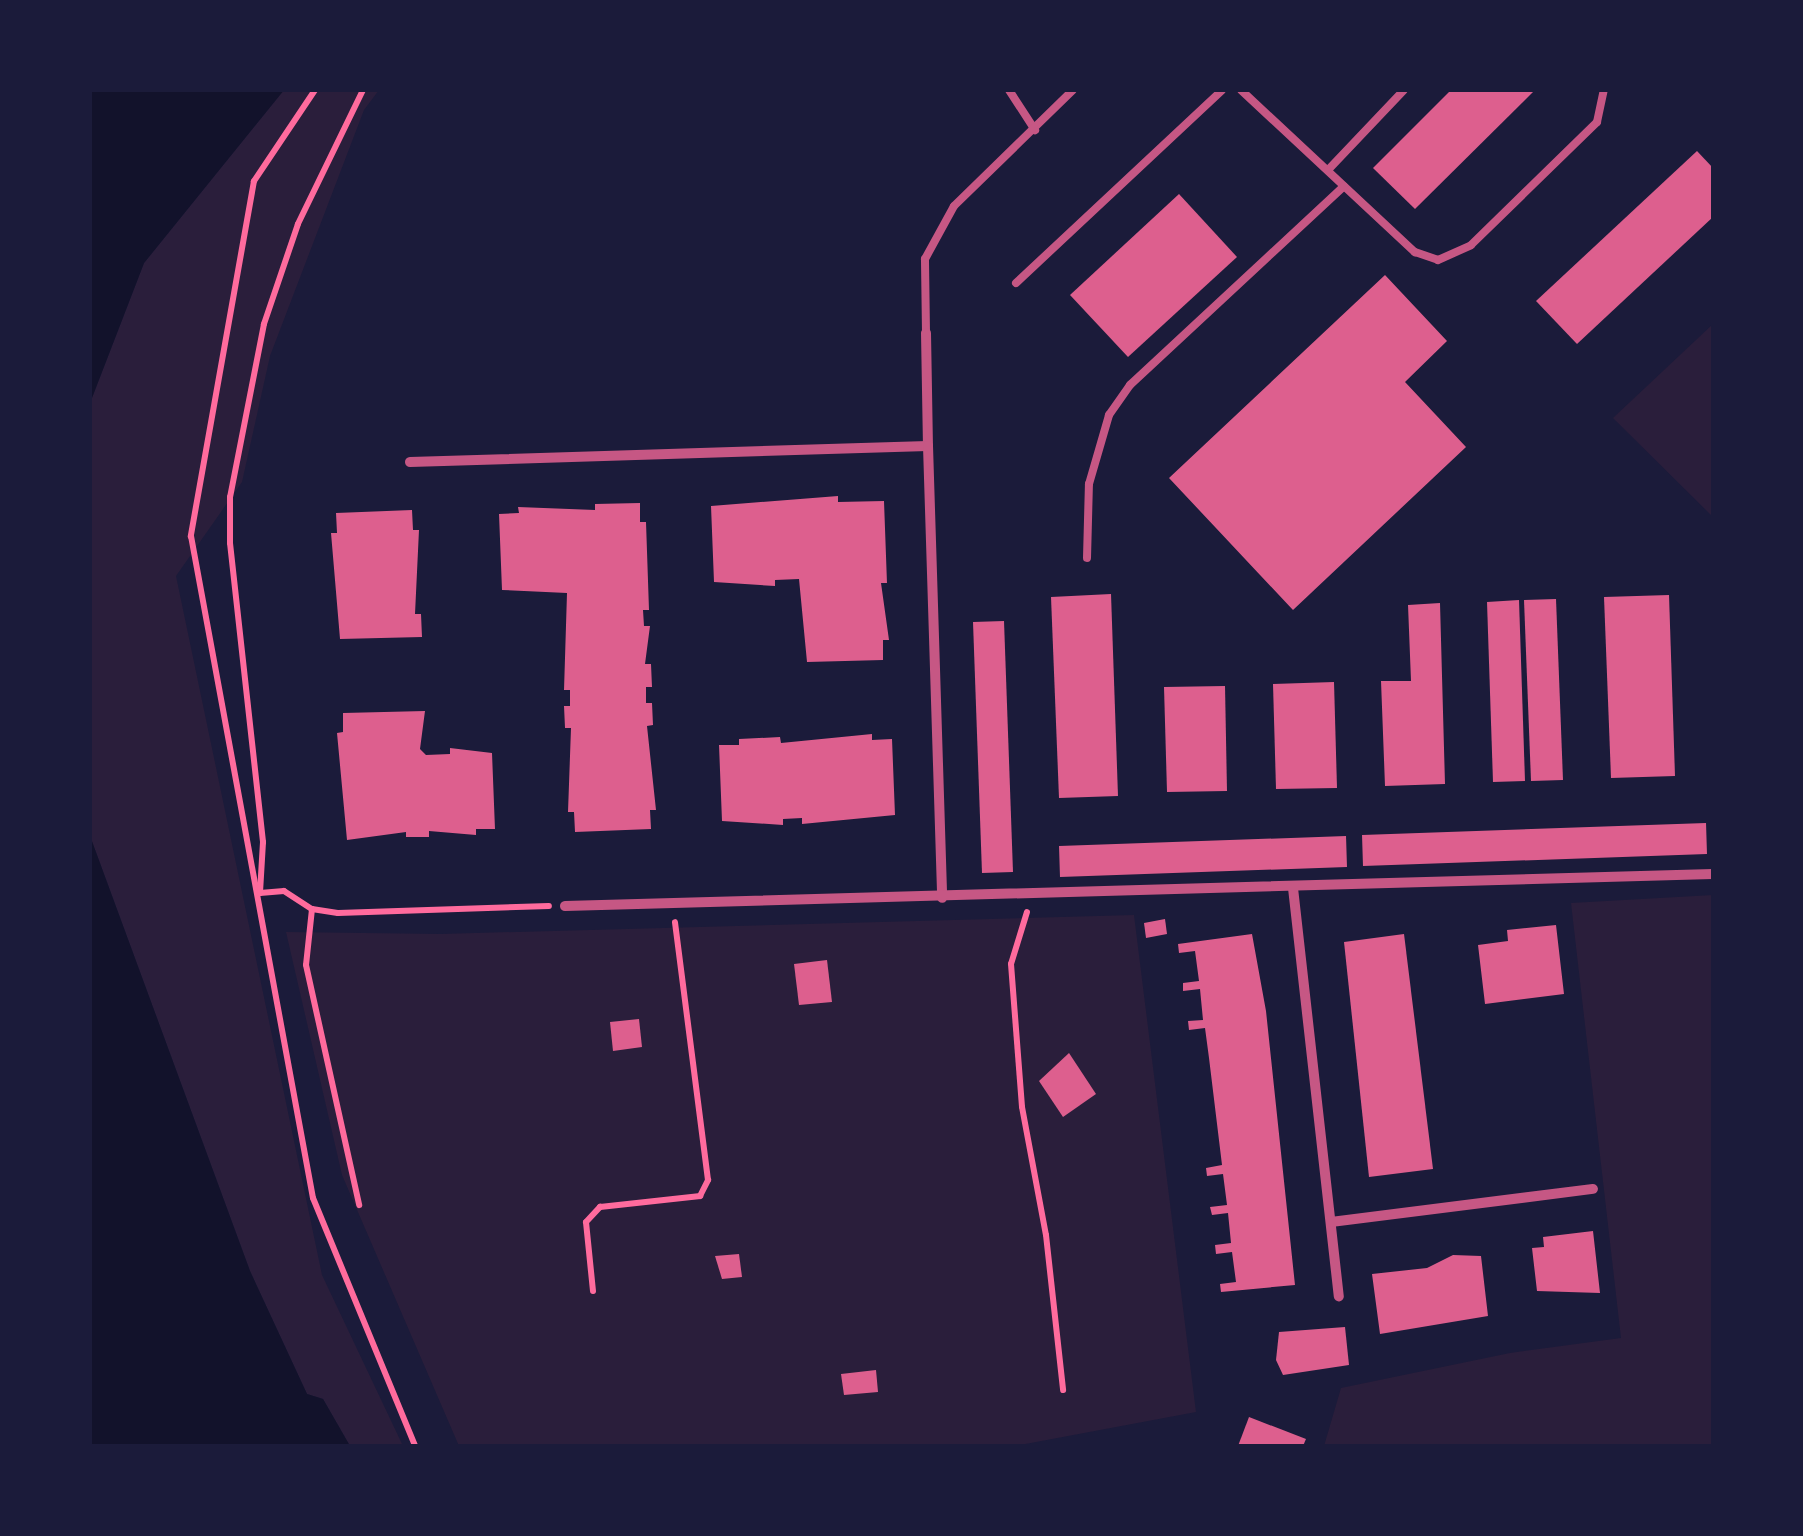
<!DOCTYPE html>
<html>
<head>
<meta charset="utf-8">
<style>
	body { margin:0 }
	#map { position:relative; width:1803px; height:1536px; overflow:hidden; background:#1b1b3a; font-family:Roboto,sans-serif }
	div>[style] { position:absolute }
	.green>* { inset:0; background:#2a1e3b }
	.water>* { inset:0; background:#12122b }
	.building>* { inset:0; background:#dd5f8e }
	.path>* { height:6px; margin:-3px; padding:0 3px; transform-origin:3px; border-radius:3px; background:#ff6b9d }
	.service>* { height:8px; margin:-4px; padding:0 4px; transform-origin:4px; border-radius:4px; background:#c65784 }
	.minor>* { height:10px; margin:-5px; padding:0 5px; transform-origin:5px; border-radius:5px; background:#c65784 }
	span { translate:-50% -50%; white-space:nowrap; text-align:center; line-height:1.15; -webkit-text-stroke:8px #1b1b3a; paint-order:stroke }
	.frame { position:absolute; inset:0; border:92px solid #1b1b3a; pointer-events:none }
</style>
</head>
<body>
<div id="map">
	<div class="green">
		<i style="clip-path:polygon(284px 90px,379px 90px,364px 110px,270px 356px,242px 482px,176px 576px,322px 1275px,403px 1446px,350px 1446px,323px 1399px,307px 1394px,250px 1271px,90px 836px,90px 403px,144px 263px)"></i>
		<i style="clip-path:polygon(1713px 324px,1713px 517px,1613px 418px)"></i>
		<i style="clip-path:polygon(1713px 895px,1713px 1446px,1324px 1446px,1341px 1388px,1510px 1353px,1621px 1338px,1571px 903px)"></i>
		<i style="clip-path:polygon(1134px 915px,1196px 1412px,1015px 1446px,459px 1446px,342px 1175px,286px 932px,441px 934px)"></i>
	</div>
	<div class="water">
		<i style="clip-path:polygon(90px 90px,284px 90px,144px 263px,90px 403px)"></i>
		<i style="clip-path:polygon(90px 836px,250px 1271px,307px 1394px,323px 1399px,350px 1446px,90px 1446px)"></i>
	</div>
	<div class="building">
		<i style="clip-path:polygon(1451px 90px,1535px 90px,1415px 209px,1373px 168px)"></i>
		<i style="clip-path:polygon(1697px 151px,1713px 168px,1713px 217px,1577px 344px,1536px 301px)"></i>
		<i style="clip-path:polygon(1179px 194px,1237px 257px,1128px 357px,1070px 295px)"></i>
		<i style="clip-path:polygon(1385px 275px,1447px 341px,1405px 382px,1466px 447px,1293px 610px,1169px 478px)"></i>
		<i style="clip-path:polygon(838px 496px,838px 502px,884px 501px,887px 583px,881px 583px,889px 640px,883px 640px,883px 660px,807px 662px,799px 579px,775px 580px,775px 586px,714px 582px,711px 506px)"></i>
		<i style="clip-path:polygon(640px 503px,640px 522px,646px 522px,649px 610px,643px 610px,644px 626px,650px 626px,645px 664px,651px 664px,652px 687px,646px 687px,646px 703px,652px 703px,653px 725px,647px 726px,656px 810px,650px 810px,651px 829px,575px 832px,574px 812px,568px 812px,571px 728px,565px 728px,564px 706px,570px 706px,570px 690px,564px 690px,567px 593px,502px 590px,499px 514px,519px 513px,518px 507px,595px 510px,595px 504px)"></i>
		<i style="clip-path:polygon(412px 510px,413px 530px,419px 530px,415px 614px,421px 614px,422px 637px,340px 639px,331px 533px,337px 533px,336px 513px)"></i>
		<i style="clip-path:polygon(1111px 594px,1118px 796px,1059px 798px,1051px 597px)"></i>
		<i style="clip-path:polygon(1669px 595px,1675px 776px,1611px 778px,1604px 597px)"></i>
		<i style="clip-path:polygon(1556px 599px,1563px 780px,1531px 781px,1524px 600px)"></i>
		<i style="clip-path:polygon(1519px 600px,1525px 781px,1493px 782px,1487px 602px)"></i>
		<i style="clip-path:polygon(1440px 603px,1445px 784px,1385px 786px,1381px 681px,1411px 681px,1408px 605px)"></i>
		<i style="clip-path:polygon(1004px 621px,1013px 872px,982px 873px,973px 622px)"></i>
		<i style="clip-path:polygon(1334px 682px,1337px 788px,1276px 789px,1273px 684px)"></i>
		<i style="clip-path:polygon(1225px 686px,1227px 791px,1167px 792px,1164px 687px)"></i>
		<i style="clip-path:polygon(425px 711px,420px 749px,426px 755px,450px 754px,450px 748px,492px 753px,495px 829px,476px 829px,476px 835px,429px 831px,429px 837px,406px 837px,406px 832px,347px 840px,337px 733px,343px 732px,343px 713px)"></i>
		<i style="clip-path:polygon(872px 734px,872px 740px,892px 739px,895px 815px,802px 824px,802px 818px,783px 819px,783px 825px,722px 821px,719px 745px,739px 745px,739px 739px,780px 737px,781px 743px)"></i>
		<i style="clip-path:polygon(1706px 823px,1707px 854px,1363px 866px,1362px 835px)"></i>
		<i style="clip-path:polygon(1346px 836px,1347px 867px,1060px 877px,1059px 846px)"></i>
		<i style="clip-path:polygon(1165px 919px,1167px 934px,1146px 938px,1144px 923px)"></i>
		<i style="clip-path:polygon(1556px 925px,1564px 994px,1485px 1004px,1478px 945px,1508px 941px,1507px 930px)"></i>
		<i style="clip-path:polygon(1252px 934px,1266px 1011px,1295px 1285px,1221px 1292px,1220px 1284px,1236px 1282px,1232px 1252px,1216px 1254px,1215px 1245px,1231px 1243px,1228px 1213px,1212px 1215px,1210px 1207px,1227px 1205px,1223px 1174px,1207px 1176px,1206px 1168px,1222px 1165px,1209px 1058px,1205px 1028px,1189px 1030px,1188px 1021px,1203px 1020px,1200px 989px,1183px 991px,1183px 983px,1199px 981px,1195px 951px,1179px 953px,1178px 944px)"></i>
		<i style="clip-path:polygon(1404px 934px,1433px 1169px,1369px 1177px,1344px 942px)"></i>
		<i style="clip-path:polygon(827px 960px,832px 1002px,799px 1005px,794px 964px)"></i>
		<i style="clip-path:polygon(639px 1019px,642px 1047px,613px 1051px,610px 1022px)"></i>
		<i style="clip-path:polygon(1069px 1053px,1096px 1094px,1063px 1117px,1039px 1081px)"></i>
		<i style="clip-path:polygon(1593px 1231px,1600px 1293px,1537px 1291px,1532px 1248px,1544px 1247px,1543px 1237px)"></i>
		<i style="clip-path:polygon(739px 1254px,742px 1277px,722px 1279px,715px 1256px)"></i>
		<i style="clip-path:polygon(1453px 1255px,1481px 1256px,1488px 1316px,1380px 1334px,1372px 1274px,1427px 1268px)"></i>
		<i style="clip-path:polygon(1345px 1327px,1349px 1365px,1283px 1375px,1276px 1360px,1279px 1332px)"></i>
		<i style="clip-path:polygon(876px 1370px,878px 1392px,844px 1395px,841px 1374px)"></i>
		<i style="clip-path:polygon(1249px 1417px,1306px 1439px,1303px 1446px,1238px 1446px)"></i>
	</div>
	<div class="path">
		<i style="left:315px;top:90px;width:110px;rotate:123.8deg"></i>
		<i style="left:254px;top:181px;width:361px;rotate:100.1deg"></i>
		<i style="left:191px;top:536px;width:673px;rotate:79.56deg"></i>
		<i style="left:313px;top:1198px;width:268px;rotate:67.6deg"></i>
		<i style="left:363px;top:90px;width:149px;rotate:115.9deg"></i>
		<i style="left:298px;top:224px;width:106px;rotate:108.8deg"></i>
		<i style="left:264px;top:324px;width:176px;rotate:101.1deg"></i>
		<i style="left:230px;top:497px;width:46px;rotate:90deg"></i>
		<i style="left:230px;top:543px;width:301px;rotate:83.7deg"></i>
		<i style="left:263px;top:842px;width:51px;rotate:93.4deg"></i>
		<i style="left:260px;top:893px;width:24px;rotate:-5deg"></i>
		<i style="left:284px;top:891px;width:33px;rotate:33deg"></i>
		<i style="left:312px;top:909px;width:26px;rotate:9deg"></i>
		<i style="left:338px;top:913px;width:211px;rotate:-1.9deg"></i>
		<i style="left:312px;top:909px;width:56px;rotate:96.1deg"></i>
		<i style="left:306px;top:965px;width:246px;rotate:77.5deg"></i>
		<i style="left:1027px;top:912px;width:54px;rotate:107.1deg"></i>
		<i style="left:1011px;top:964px;width:143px;rotate:85.6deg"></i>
		<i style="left:1022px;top:1107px;width:130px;rotate:79.4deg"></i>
		<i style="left:1046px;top:1235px;width:156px;rotate:83.7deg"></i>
		<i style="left:593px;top:1291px;width:69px;rotate:-95.8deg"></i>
		<i style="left:586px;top:1222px;width:21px;rotate:-47deg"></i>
		<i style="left:600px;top:1207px;width:101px;rotate:-6.3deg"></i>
		<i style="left:700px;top:1196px;width:18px;rotate:-63deg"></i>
		<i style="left:708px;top:1180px;width:260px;rotate:-97.3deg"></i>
	</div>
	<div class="service">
		<i style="left:1009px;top:90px;width:48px;rotate:57deg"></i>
		<i style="left:1241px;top:90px;width:238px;rotate:43deg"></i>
		<i style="left:1415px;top:252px;width:24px;rotate:19deg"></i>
		<i style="left:1438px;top:260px;width:36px;rotate:-24deg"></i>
		<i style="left:1471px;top:245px;width:176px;rotate:-44.3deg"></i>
		<i style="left:1597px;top:122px;width:33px;rotate:-78deg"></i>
		<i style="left:1328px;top:170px;width:110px;rotate:-46.5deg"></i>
		<i style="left:1016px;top:283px;width:282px;rotate:-43.1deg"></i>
		<i style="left:926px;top:333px;width:74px;rotate:-90.8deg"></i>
		<i style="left:925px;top:259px;width:60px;rotate:-61.3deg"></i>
		<i style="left:954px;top:206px;width:166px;rotate:-44.3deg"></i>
		<i style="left:1087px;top:558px;width:74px;rotate:-88.5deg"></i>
		<i style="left:1089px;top:484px;width:72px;rotate:-73.8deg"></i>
		<i style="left:1109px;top:415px;width:37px;rotate:-55deg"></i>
		<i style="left:1130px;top:385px;width:292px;rotate:-42.9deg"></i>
	</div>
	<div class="minor">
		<i style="left:926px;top:333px;width:113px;rotate:89deg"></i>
		<i style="left:410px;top:462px;width:518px;rotate:-1.77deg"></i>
		<i style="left:928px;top:446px;width:452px;rotate:88.2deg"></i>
		<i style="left:1293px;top:888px;width:411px;rotate:83.6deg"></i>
		<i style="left:565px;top:906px;width:1148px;rotate:-1.6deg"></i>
		<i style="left:1331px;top:1222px;width:264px;rotate:-7.2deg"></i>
	</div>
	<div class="frame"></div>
</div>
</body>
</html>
